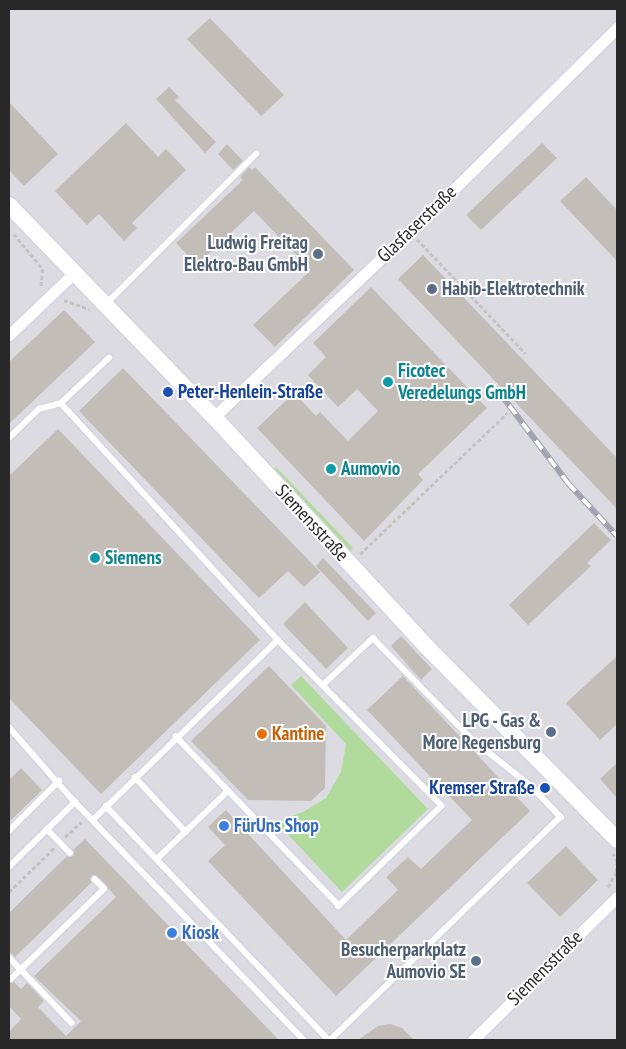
<!DOCTYPE html>
<html>
<head>
<meta charset="utf-8">
<style>
	body { margin:0 }
	#map { position:relative; width:626px; height:1049px; overflow:hidden; background:#e9e3db; font-family:"PT Sans Narrow",sans-serif }
	div>[style] { position:absolute }
	.industrial>* { inset:0; background:#dddbe2 }
	.green>* { inset:0; background:#b1db9d }
	.building>* { inset:0; background:#c2bdb7 }
	.path>* { height:2.5px; margin-top:-1.25px; transform-origin:0; background:repeating-linear-gradient(90deg,#c3c3c3 0 4px,transparent 0 6.5px) }
	.roads { filter:drop-shadow(1px 0 #d1d3e0) drop-shadow(-1px 0 #d1d3e0) drop-shadow(0 1px #d1d3e0) drop-shadow(0 -1px #d1d3e0) }
	.lane>* { height:5.5px; margin:-2.75px; padding:0 2.75px; transform-origin:2.75px; border-radius:2.75px; background:#fff }
	.street>* { height:11px; margin:-5.5px; padding:0 5.5px; transform-origin:5.5px; border-radius:5.5px; background:#fff }
	.secondary>* { height:16px; margin:-8px; padding:0 8px; transform-origin:8px; border-radius:8px; background:#fff }
	.rail>* { height:5.5px; margin-top:-2.75px; transform-origin:0; background:repeating-linear-gradient(90deg,#fff 0 11px,#9fa1b1 0 22px); box-sizing:border-box; border-block:1px solid #9fa1b1 }
	.dots>* { width:14px; height:14px; translate:-50% -50%; box-sizing:border-box; border:2px solid #fff; border-radius:50% }
	span { translate:-50% -50%; white-space:nowrap; text-align:center; line-height:1.15; -webkit-text-stroke:4px #fff; paint-order:stroke }
	.street-label { font-size:19px; color:#282828 }
	.service-label { font-size:19px; color:#4e5e75; font-weight:700 }
	.right { translate:-100% -50%; text-align:right }
	.left { translate:0 -50%; text-align:left }
	.culture-label { font-size:19px; color:#0d838f; font-weight:700 }
	.transit-label { font-size:19px; color:#164399; font-weight:700 }
	.food-label { font-size:19px; color:#c56008; font-weight:700 }
	.shop-label { font-size:19px; color:#366cbe; font-weight:700 }
	.frame { position:absolute; inset:0; border:10px solid #282828; pointer-events:none }
</style>
</head>
<body>
<div id="map">
	<div class="industrial">
		<i style="clip-path:polygon(9px 9px,617px 9px,617px 1040px,9px 1040px)"></i>
	</div>
	<div class="green">
		<i style="clip-path:polygon(276px 467px,353px 548px,350px 551px,289px 488px,274px 469px)"></i>
		<i style="clip-path:polygon(301px 676px,428px 809px,342px 892px,280px 826px,285px 818px,303px 812px,326px 798px,341px 772px,346px 744px,291px 685px)"></i>
	</div>
	<div class="building">
		<i style="clip-path:polygon(210px 18px,284px 95px,261px 116px,187px 39px)"></i>
		<i style="clip-path:polygon(169px 87px,179px 97px,175px 100px,216px 142px,205px 153px,156px 99px)"></i>
		<i style="clip-path:polygon(9px 102px,58px 154px,24px 186px,9px 170px)"></i>
		<i style="clip-path:polygon(126px 123px,158px 157px,166px 149px,186px 170px,132px 223px,137px 228px,124px 241px,99px 214px,87px 225px,55px 191px)"></i>
		<i style="clip-path:polygon(542px 143px,557px 158px,481px 230px,466px 215px)"></i>
		<i style="clip-path:polygon(227px 144px,243px 161px,233px 170px,218px 154px)"></i>
		<i style="clip-path:polygon(249px 167px,252px 170px,255px 167px,354px 270px,275px 347px,253px 325px,311px 270px,254px 211px,197px 265px,176px 243px,243px 180px,240px 177px)"></i>
		<i style="clip-path:polygon(586px 177px,617px 210px,617px 261px,560px 201px)"></i>
		<i style="clip-path:polygon(423px 255px,617px 458px,617px 509px,398px 279px)"></i>
		<i style="clip-path:polygon(371px 287px,487px 408px,418px 474px,423px 480px,364px 541px,257px 428px,294px 393px,316px 416px,320px 412px,348px 441px,378px 411px,357px 389px,338px 407px,308px 375px,326px 357px,313px 343px)"></i>
		<i style="clip-path:polygon(64px 310px,95px 342px,9px 424px,9px 362px)"></i>
		<i style="clip-path:polygon(123px 368px,320px 572px,304px 587px,288px 571px,259px 598px,79px 411px)"></i>
		<i style="clip-path:polygon(58px 429px,260px 640px,101px 794px,9px 698px,9px 476px)"></i>
		<i style="clip-path:polygon(594px 523px,611px 540px,587px 563px,591px 566px,528px 625px,509px 605px)"></i>
		<i style="clip-path:polygon(323px 558px,376px 613px,368px 621px,316px 566px)"></i>
		<i style="clip-path:polygon(305px 602px,348px 648px,326px 669px,283px 624px)"></i>
		<i style="clip-path:polygon(401px 636px,432px 669px,421px 680px,391px 646px)"></i>
		<i style="clip-path:polygon(617px 656px,617px 724px,600px 740px,566px 703px)"></i>
		<i style="clip-path:polygon(269px 666px,326px 726px,325px 788px,311px 801px,248px 800px,191px 741px)"></i>
		<i style="clip-path:polygon(403px 676px,530px 811px,336px 996px,208px 861px,225px 845px,208px 827px,226px 810px,346px 940px,398px 890px,386px 877px,408px 857px,421px 869px,472px 820px,367px 710px)"></i>
		<i style="clip-path:polygon(617px 763px,617px 798px,600px 779px)"></i>
		<i style="clip-path:polygon(21px 768px,42px 790px,9px 822px,9px 780px)"></i>
		<i style="clip-path:polygon(85px 839px,279px 1040px,9px 1040px,9px 1032px,21px 1019px,9px 1006px,9px 983px,14px 982px,21px 989px,27px 983px,44px 1001px,38px 1007px,66px 1036px,81px 1021px,34px 976px,116px 897px,98px 877px,92px 876px,91px 883px,15px 957px,9px 952px,9px 913px,67px 856px,74px 856px,73px 850px)"></i>
		<i style="clip-path:polygon(566px 846px,598px 880px,560px 917px,527px 883px)"></i>
		<i style="clip-path:polygon(390px 1024px,402px 1028px,414px 1040px,358px 1040px,378px 1026px)"></i>
	</div>
	<div class="path">
		<i style="left:14px;top:234px;width:45px;rotate:50.4deg"></i>
		<i style="left:43px;top:269px;width:18px;rotate:96deg"></i>
		<i style="left:417px;top:239px;width:158px;rotate:46.5deg"></i>
		<i style="left:64px;top:300px;width:27px;rotate:20deg"></i>
		<i style="left:360px;top:554px;width:204px;rotate:-43.8deg"></i>
		<i style="left:65px;top:837px;width:22px;rotate:-43deg"></i>
		<i style="left:608px;top:887px;width:17px;rotate:-62deg"></i>
		<i style="left:616px;top:872px;width:10px;rotate:-84deg"></i>
		<i style="left:617px;top:862px;width:9px;rotate:-117deg"></i>
		<i style="left:9px;top:892px;width:63px;rotate:-44.4deg"></i>
	</div>
	<div class="roads">
		<div class="lane">
			<i style="left:107px;top:303px;width:211px;rotate:-45deg"></i>
			<i style="left:61px;top:403px;width:66px;rotate:-43.2deg"></i>
			<i style="left:9px;top:438px;width:42px;rotate:-44deg"></i>
			<i style="left:39px;top:409px;width:23px;rotate:-15deg"></i>
			<i style="left:61px;top:403px;width:321px;rotate:47.5deg"></i>
			<i style="left:278px;top:640px;width:233px;rotate:45.3deg"></i>
			<i style="left:442px;top:806px;width:144px;rotate:135.8deg"></i>
			<i style="left:339px;top:906px;width:235px;rotate:-134deg"></i>
			<i style="left:323px;top:685px;width:69px;rotate:-43.2deg"></i>
			<i style="left:373px;top:638px;width:144px;rotate:45.6deg"></i>
			<i style="left:474px;top:741px;width:71px;rotate:38.2deg"></i>
			<i style="left:530px;top:785px;width:45px;rotate:45.9deg"></i>
			<i style="left:561px;top:817px;width:320px;rotate:135.9deg"></i>
			<i style="left:9px;top:727px;width:100px;rotate:48.7deg"></i>
			<i style="left:75px;top:802px;width:330px;rotate:46.1deg"></i>
			<i style="left:135px;top:777px;width:75px;rotate:47.2deg"></i>
			<i style="left:106px;top:806px;width:323px;rotate:46.4deg"></i>
			<i style="left:93px;top:820px;width:258px;rotate:-44.2deg"></i>
			<i style="left:47px;top:829px;width:33px;rotate:46deg"></i>
			<i style="left:9px;top:831px;width:71px;rotate:-45deg"></i>
			<i style="left:157px;top:859px;width:98px;rotate:-43.8deg"></i>
			<i style="left:9px;top:867px;width:93px;rotate:-44.6deg"></i>
			<i style="left:9px;top:957px;width:91px;rotate:46.3deg"></i>
			<i style="left:11px;top:979px;width:129px;rotate:-44.1deg"></i>
			<i style="left:104px;top:889px;width:13px;rotate:-135deg"></i>
		</div>
		<div class="street">
			<i style="left:9px;top:335px;width:91px;rotate:-43.7deg"></i>
			<i style="left:214px;top:417px;width:323px;rotate:-43.5deg"></i>
			<i style="left:448px;top:195px;width:238px;rotate:-44.7deg"></i>
			<i style="left:473px;top:1040px;width:203px;rotate:-44.8deg"></i>
		</div>
		<div class="secondary">
			<i style="left:9px;top:205px;width:295px;rotate:46deg"></i>
			<i style="left:214px;top:417px;width:312px;rotate:47.2deg"></i>
			<i style="left:426px;top:646px;width:272px;rotate:45.4deg"></i>
		</div>
	</div>
	<div class="rail">
		<i style="left:496px;top:388px;width:119px;rotate:52.8deg"></i>
		<i style="left:568px;top:483px;width:72px;rotate:47.2deg"></i>
	</div>
	<div class="dots">
		<i style="left:318px;top:254px;background:#5c6f8a"></i>
		<i style="left:432px;top:289px;background:#5c6f8a"></i>
		<i style="left:388px;top:382px;background:#0f9aa8"></i>
		<i style="left:168px;top:392px;background:#1a4fb4"></i>
		<i style="left:331px;top:469px;background:#0f9aa8"></i>
		<i style="left:95px;top:558px;background:#0f9aa8"></i>
		<i style="left:551px;top:732px;background:#5c6f8a"></i>
		<i style="left:262px;top:734px;background:#e8710a"></i>
		<i style="left:545px;top:788px;background:#1a4fb4"></i>
		<i style="left:224px;top:826px;background:#3f7fe0"></i>
		<i style="left:172px;top:933px;background:#3f7fe0"></i>
		<i style="left:476px;top:961px;background:#5c6f8a"></i>
	</div>
	<div class="street-label">
		<span style="left:417px;top:224px;rotate:-44deg">Glasfaserstraße</span>
		<span style="left:312px;top:523px;rotate:47deg">Siemensstraße</span>
		<span style="left:545px;top:968px;rotate:-45deg">Siemensstraße</span>
	</div>
	<div class="service-label">
		<span class="right" style="left:308px;top:254px">Ludwig Freitag<br>Elektro-Bau GmbH</span>
		<span class="left" style="left:442px;top:289px">Habib-Elektrotechnik</span>
		<span class="right" style="left:541px;top:732px">LPG - Gas &amp;<br>More Regensburg</span>
		<span class="right" style="left:466px;top:961px">Besucherparkplatz<br>Aumovio SE</span>
	</div>
	<div class="culture-label">
		<span class="left" style="left:398px;top:382px">Ficotec<br>Veredelungs GmbH</span>
		<span class="left" style="left:341px;top:469px">Aumovio</span>
		<span class="left" style="left:105px;top:558px">Siemens</span>
	</div>
	<div class="transit-label">
		<span class="left" style="left:178px;top:392px">Peter-Henlein-Straße</span>
		<span class="right" style="left:535px;top:788px">Kremser Straße</span>
	</div>
	<div class="food-label">
		<span class="left" style="left:272px;top:734px">Kantine</span>
	</div>
	<div class="shop-label">
		<span class="left" style="left:234px;top:826px">FürUns Shop</span>
		<span class="left" style="left:182px;top:933px">Kiosk</span>
	</div>
	<div class="frame"></div>
</div>
</body>
</html>
